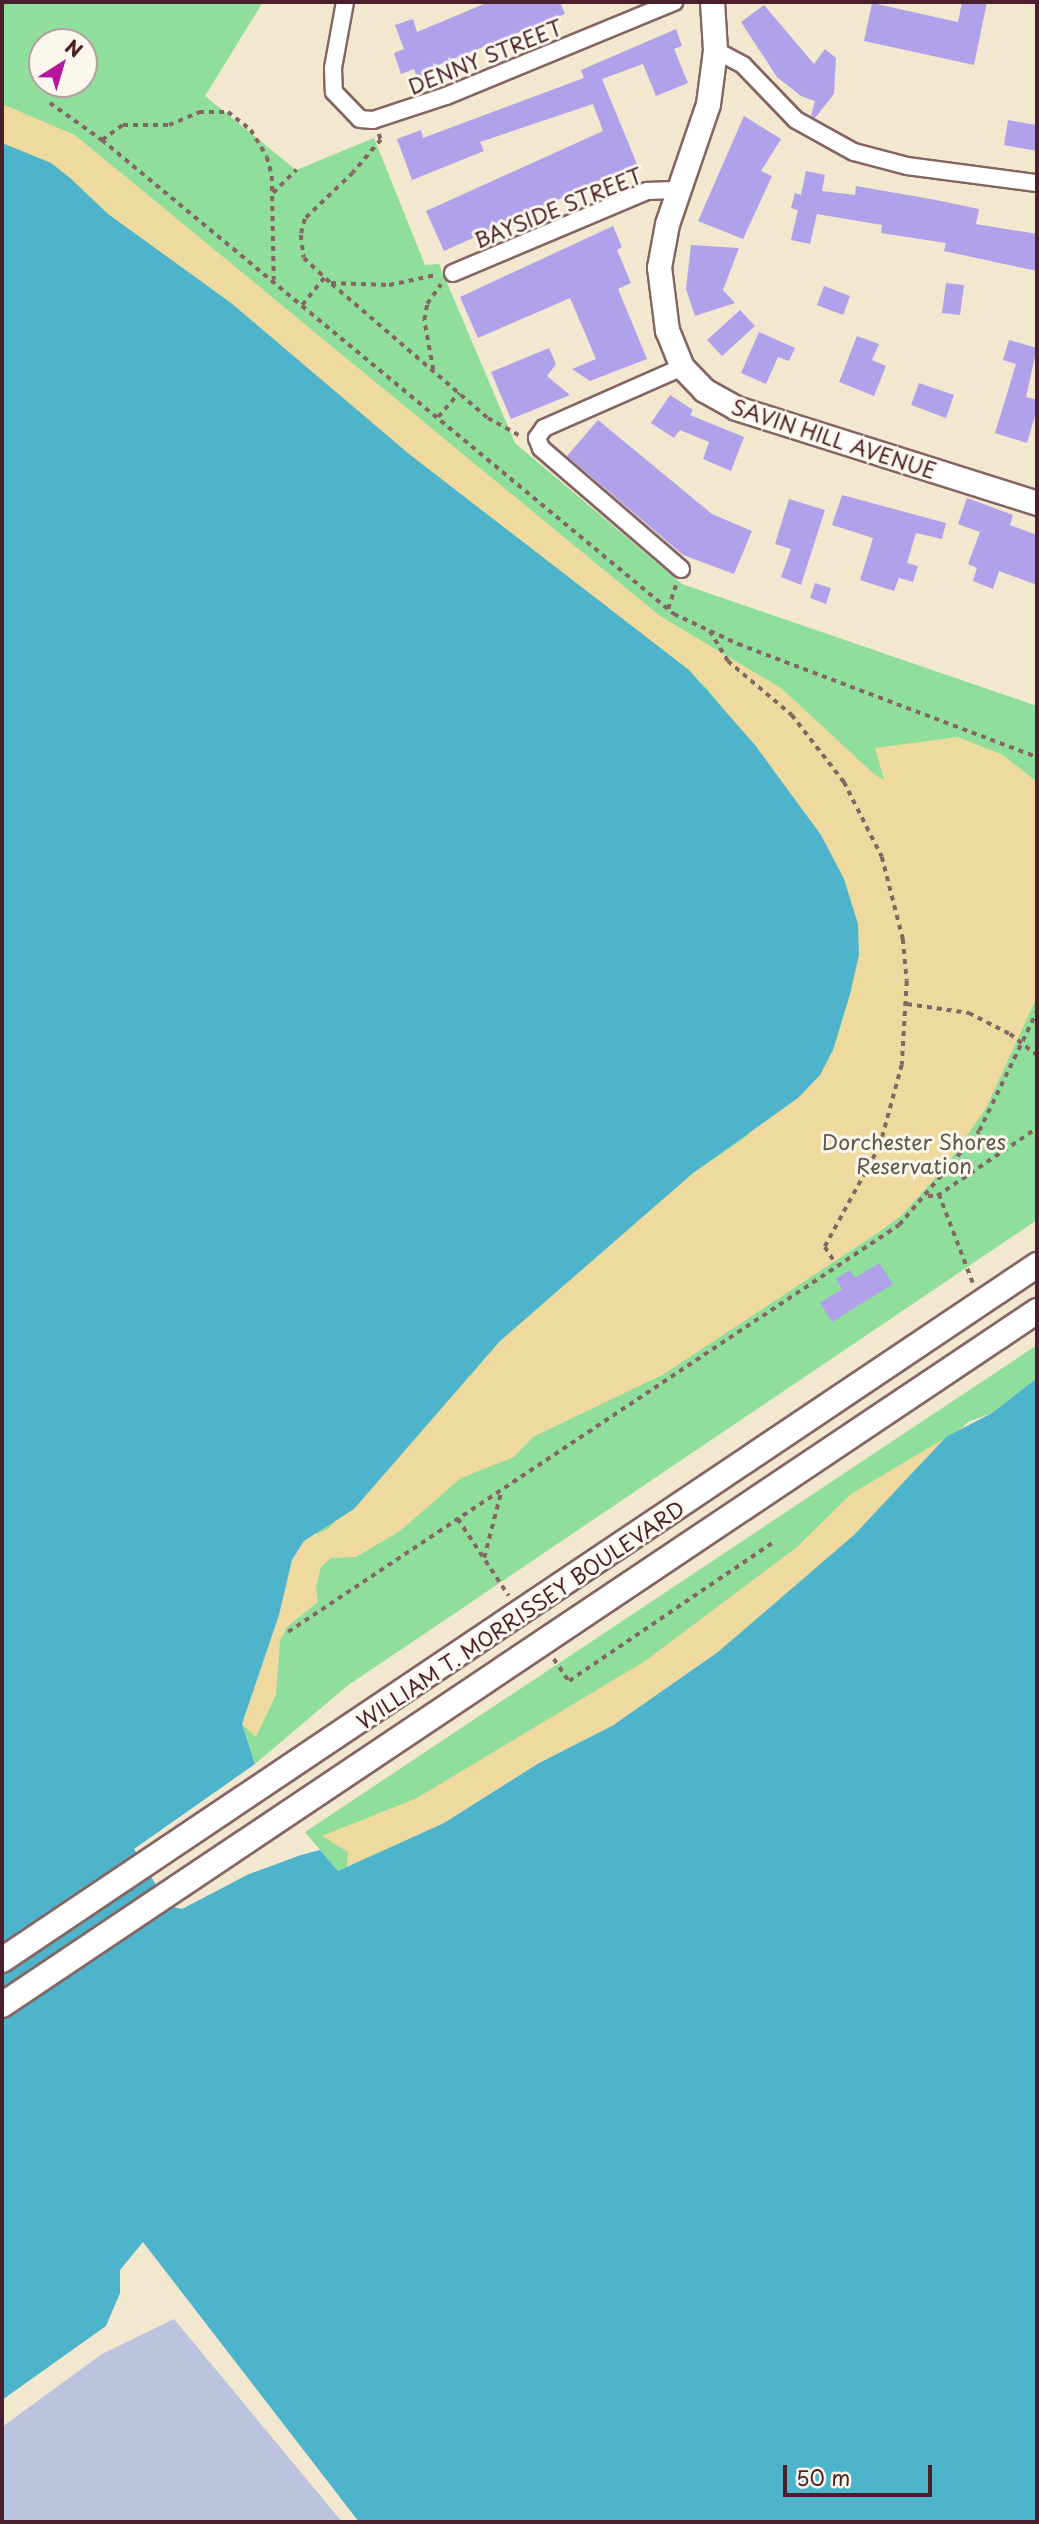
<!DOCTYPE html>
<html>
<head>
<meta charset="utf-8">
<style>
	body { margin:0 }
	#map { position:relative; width:1039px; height:2524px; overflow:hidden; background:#f2e8cf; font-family:"Playpen Sans",sans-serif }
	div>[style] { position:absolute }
	.industrial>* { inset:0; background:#bbc3de }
	.green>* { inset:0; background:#90de9b }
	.sand>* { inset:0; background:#eeda9e }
	.water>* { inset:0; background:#4db4cc }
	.building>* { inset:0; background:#b1a1ea }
	.path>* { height:3.5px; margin-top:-1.75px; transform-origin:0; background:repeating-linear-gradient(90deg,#856564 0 5px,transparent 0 10px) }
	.roads { filter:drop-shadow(2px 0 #856564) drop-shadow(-2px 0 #856564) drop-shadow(0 2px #856564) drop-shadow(0 -2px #856564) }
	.street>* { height:16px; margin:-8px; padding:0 8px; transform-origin:8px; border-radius:8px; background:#fff }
	.secondary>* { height:23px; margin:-11.5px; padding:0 11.5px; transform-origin:11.5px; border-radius:11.5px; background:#fff }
	.primary>* { height:24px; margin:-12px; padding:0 12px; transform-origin:12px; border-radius:12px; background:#fff }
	span { translate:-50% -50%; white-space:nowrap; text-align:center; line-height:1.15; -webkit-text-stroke:6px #fbf7ec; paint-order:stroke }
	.street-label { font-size:21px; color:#4a1f2b }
	.park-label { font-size:21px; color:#5f584d }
	.frame { position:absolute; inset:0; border:4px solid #4a1f2b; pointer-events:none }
	.north { position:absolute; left:28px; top:28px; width:70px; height:70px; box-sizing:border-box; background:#fbf7ec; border:2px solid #b4a19f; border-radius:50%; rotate:37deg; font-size:19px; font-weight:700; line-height:28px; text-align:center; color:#4a1f2b }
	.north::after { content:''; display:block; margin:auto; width:24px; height:32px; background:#b5179e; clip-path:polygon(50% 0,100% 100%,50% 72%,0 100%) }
	.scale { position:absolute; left:783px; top:2465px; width:149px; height:32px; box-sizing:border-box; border:4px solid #4a1f2b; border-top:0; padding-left:9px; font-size:21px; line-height:24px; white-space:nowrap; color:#4a1f2b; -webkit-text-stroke:5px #fbf7ec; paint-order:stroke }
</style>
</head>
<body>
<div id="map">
	<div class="industrial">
		<i style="clip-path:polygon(174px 2319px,342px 2522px,2px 2522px,2px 2427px,102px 2354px)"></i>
	</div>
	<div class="green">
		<i style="clip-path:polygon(evenodd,2px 2px,263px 2px,205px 96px,296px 170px,374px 138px,425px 265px,439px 264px,515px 443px,682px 584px,1037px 706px,1037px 1220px,347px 1686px,255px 1764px,242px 1724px,663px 650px,605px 605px,2px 287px,2px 2px,42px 42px,84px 42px,84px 84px,42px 84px,42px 42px)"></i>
		<i style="clip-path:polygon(1037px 1345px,1037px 1378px,992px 1413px,968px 1422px,894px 1492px,391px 1848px,338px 1871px,305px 1832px)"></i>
	</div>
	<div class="sand">
		<i style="clip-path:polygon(2px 104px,75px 135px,660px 616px,781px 688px,874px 774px,884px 780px,875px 748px,958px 737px,1003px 755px,1037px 782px,1037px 997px,986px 1108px,946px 1166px,901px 1216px,876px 1234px,664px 1374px,533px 1437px,514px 1457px,461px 1478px,400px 1531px,356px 1557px,331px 1558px,321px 1567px,316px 1588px,318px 1602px,287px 1627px,280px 1641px,276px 1695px,256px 1737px,242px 1724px,279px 1615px,292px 1560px,304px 1541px,329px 1528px,500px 1341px,693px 1173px,746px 1137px,833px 1050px,850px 994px,821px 835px,707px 688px,409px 454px,231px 303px,108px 214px,70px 178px,51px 163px,2px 143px)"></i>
		<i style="clip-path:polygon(947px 1437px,854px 1535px,792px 1591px,718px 1652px,612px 1726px,539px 1763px,444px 1823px,347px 1867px,348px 1852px,322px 1836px,417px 1798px,645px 1661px,797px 1547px,851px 1494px)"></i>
	</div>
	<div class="water">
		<i style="clip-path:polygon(2px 143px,51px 163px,70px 178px,108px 214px,231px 303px,409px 454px,689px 670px,755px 745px,821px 835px,844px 879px,858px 924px,859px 955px,850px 994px,833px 1050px,820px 1075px,798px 1098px,693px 1173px,500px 1341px,354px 1509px,304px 1541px,292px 1560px,279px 1615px,242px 1724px,255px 1764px,134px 1849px,169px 1906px,182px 1909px,249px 1874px,301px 1855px,320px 1850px,338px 1871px,444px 1823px,539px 1763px,612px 1726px,718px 1652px,854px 1535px,946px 1437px,992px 1413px,1037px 1378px,1037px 2522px,359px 2522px,143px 2242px,120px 2270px,120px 2293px,106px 2326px,2px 2400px)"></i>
	</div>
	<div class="building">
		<i style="clip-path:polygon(489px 2px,560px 2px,565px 14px,431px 68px,433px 75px,418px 80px,414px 69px,401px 74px,394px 53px,404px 49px,395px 25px,413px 19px,417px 32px)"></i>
		<i style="clip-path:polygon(962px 2px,987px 2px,974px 65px,864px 41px,872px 3px,958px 22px)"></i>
		<i style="clip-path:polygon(764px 5px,814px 64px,825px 49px,836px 58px,834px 94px,815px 118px,811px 116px,815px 101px,801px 96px,777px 77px,741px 22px)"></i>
		<i style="clip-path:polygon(676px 29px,682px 46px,674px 49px,688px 83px,656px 96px,643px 64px,602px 79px,637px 164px,444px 251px,426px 211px,603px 131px,593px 104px,480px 142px,484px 151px,412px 180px,397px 139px,421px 130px,423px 138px,584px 78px,581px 70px)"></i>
		<i style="clip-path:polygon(744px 116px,781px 139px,761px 171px,772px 176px,743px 239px,698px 221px)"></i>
		<i style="clip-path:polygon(1008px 120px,1037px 125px,1037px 151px,1004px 145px)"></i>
		<i style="clip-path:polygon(806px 171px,825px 175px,822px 191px,855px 195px,856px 186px,936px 200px,979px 209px,976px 224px,1037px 234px,1037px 271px,944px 251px,946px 243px,881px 233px,882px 225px,817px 214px,810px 244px,791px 240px,798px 210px,791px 208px,795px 193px,801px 195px)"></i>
		<i style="clip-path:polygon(613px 226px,622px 247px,617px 250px,631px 283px,618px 289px,647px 359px,590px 381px,572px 369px,596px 359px,570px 298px,478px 338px,460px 297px)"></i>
		<i style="clip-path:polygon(691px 245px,739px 248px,723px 290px,735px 303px,695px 316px,686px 289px)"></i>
		<i style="clip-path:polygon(946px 283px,964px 285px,960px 315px,942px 313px)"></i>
		<i style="clip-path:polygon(824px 286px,850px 296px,843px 315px,817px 305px)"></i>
		<i style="clip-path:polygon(740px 310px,755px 326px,722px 356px,707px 340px)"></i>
		<i style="clip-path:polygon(759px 332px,795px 348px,789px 361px,778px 357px,766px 384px,741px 373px)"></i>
		<i style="clip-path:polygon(857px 336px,879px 344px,872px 360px,886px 366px,874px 396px,839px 382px)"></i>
		<i style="clip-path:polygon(1009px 340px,1037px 348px,1026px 397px,1037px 400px,1037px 409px,1027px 443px,995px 433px,1016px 364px,1003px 360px)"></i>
		<i style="clip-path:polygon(549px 348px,556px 364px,547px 376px,570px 395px,511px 419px,491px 372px)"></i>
		<i style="clip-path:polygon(919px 383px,954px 395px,946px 418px,911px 405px)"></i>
		<i style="clip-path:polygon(670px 395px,693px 410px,690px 415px,744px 437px,731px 471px,703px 459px,709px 442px,680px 430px,674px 438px,651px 423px)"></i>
		<i style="clip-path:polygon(598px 420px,712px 514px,752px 531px,734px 574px,683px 555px,567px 456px)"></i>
		<i style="clip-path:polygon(842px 495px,946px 523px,942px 539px,916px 533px,907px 563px,918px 566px,913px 582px,899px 578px,894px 591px,860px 580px,873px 538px,832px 525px)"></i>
		<i style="clip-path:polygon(967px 498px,1013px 515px,1010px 525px,1037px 535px,1037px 585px,999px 571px,993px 589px,973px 581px,977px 568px,968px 564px,980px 532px,958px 524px)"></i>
		<i style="clip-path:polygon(789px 499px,825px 510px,801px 585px,781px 577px,791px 549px,775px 544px)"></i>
		<i style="clip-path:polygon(815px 583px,831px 588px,826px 604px,810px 598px)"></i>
		<i style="clip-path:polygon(879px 1263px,893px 1284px,832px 1322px,820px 1303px,842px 1289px,836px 1279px,850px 1270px,855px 1278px)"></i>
	</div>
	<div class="path">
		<i style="left:50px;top:103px;width:64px;rotate:35.4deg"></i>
		<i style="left:102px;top:140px;width:743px;rotate:39.65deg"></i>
		<i style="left:674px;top:614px;width:71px;rotate:25.1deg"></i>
		<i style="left:738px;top:644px;width:320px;rotate:20.7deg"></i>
		<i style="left:379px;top:134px;width:6px;rotate:72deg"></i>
		<i style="left:381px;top:140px;width:43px;rotate:130.3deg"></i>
		<i style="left:353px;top:173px;width:66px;rotate:136.2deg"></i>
		<i style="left:305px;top:219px;width:16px;rotate:104deg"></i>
		<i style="left:301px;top:235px;width:23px;rotate:83deg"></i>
		<i style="left:304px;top:258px;width:37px;rotate:43deg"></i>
		<i style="left:331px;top:283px;width:58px;rotate:2deg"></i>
		<i style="left:389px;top:285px;width:48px;rotate:-12deg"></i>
		<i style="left:102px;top:140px;width:26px;rotate:-36deg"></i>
		<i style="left:123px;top:125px;width:46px"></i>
		<i style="left:169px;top:125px;width:33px;rotate:-23deg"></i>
		<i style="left:199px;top:112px;width:29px"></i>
		<i style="left:228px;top:112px;width:29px;rotate:38deg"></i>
		<i style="left:251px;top:130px;width:31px;rotate:59deg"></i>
		<i style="left:267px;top:157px;width:20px;rotate:75deg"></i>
		<i style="left:272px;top:176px;width:104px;rotate:88.9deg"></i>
		<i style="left:273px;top:193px;width:33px;rotate:-45deg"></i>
		<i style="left:332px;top:284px;width:206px;rotate:40.7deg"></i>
		<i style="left:488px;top:418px;width:39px;rotate:29deg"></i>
		<i style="left:302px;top:305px;width:35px;rotate:-51deg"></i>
		<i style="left:433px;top:370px;width:51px;rotate:-100.2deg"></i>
		<i style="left:424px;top:320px;width:16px;rotate:-79deg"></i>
		<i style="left:427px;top:304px;width:24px;rotate:-55deg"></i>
		<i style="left:438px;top:417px;width:32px;rotate:-49deg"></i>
		<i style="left:668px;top:609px;width:25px;rotate:-72deg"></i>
		<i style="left:710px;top:631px;width:35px;rotate:59deg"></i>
		<i style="left:728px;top:661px;width:84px;rotate:40.2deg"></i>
		<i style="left:792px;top:715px;width:85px;rotate:52.2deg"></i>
		<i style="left:844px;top:782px;width:84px;rotate:63.1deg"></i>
		<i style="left:882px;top:857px;width:85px;rotate:75.6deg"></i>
		<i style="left:903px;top:939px;width:42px;rotate:84.6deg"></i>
		<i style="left:907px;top:981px;width:84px;rotate:93.4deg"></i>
		<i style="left:902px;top:1065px;width:84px;rotate:105.2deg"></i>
		<i style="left:880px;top:1146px;width:115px;rotate:118.6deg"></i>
		<i style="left:825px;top:1247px;width:20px;rotate:57deg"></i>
		<i style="left:907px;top:1004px;width:63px;rotate:8.3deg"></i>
		<i style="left:969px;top:1013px;width:46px;rotate:27.1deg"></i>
		<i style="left:1010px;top:1034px;width:34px;rotate:38deg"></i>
		<i style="left:939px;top:1194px;width:95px;rotate:69.1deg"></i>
		<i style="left:928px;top:1196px;width:9px"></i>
		<i style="left:937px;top:1196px;width:121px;rotate:-34.2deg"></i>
		<i style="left:458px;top:1519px;width:92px;rotate:56.5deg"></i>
		<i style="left:484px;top:1558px;width:68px;rotate:-75.6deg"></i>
		<i style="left:288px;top:1632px;width:734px;rotate:-33.67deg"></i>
		<i style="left:899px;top:1225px;width:123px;rotate:-49.6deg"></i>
		<i style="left:979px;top:1131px;width:133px;rotate:-64.2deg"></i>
		<i style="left:554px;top:1659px;width:27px;rotate:56deg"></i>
		<i style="left:569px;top:1681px;width:245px;rotate:-34.2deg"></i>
	</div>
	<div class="roads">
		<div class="street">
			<i style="left:345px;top:2px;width:67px;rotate:100.3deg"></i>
			<i style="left:333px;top:68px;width:24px;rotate:88deg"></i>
			<i style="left:334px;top:92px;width:37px;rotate:46deg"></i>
			<i style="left:360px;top:119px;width:13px;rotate:4deg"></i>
			<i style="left:373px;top:120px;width:77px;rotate:-18.2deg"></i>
			<i style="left:446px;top:96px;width:247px;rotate:-22.4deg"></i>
			<i style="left:715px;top:50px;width:32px;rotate:28deg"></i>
			<i style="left:743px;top:65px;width:76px;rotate:46.1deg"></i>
			<i style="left:796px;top:120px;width:66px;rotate:28.9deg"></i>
			<i style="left:854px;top:152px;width:55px;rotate:14.8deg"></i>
			<i style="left:907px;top:166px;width:131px;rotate:7.5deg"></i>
			<i style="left:453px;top:273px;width:211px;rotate:-22.9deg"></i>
			<i style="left:647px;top:191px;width:33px;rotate:-2deg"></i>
			<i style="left:681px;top:569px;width:185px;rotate:-139.2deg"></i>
			<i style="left:541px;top:448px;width:11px;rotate:-112deg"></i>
			<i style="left:537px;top:438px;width:12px;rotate:-55deg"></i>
			<i style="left:544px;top:428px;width:151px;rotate:-23.8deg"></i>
		</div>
		<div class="secondary">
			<i style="left:712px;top:2px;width:48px;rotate:86.4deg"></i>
			<i style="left:715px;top:50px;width:54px;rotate:97.4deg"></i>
			<i style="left:708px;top:104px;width:127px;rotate:108.9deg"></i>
			<i style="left:667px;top:224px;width:44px;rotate:100.5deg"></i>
			<i style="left:659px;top:267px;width:64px;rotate:82.8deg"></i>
			<i style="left:667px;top:330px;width:40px;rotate:68deg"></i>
			<i style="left:682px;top:367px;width:32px;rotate:46deg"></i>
			<i style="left:704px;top:390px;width:37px;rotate:29deg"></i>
			<i style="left:736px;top:408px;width:316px;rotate:17.5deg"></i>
		</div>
		<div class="primary">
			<i style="left:2px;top:1960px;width:1247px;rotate:-33.88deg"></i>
			<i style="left:2px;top:2005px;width:1246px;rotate:-33.84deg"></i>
		</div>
	</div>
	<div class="street-label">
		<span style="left:485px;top:56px;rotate:-22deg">DENNY STREET</span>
		<span style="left:558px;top:207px;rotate:-22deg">BAYSIDE STREET</span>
		<span style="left:834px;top:438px;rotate:18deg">SAVIN HILL AVENUE</span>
		<span style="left:520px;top:1614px;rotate:-34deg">WILLIAM T. MORRISSEY BOULEVARD</span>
	</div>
	<div class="park-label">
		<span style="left:914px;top:1153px">Dorchester Shores<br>Reservation</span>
	</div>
	<div class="frame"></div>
	<div class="north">N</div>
	<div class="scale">50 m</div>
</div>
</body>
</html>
